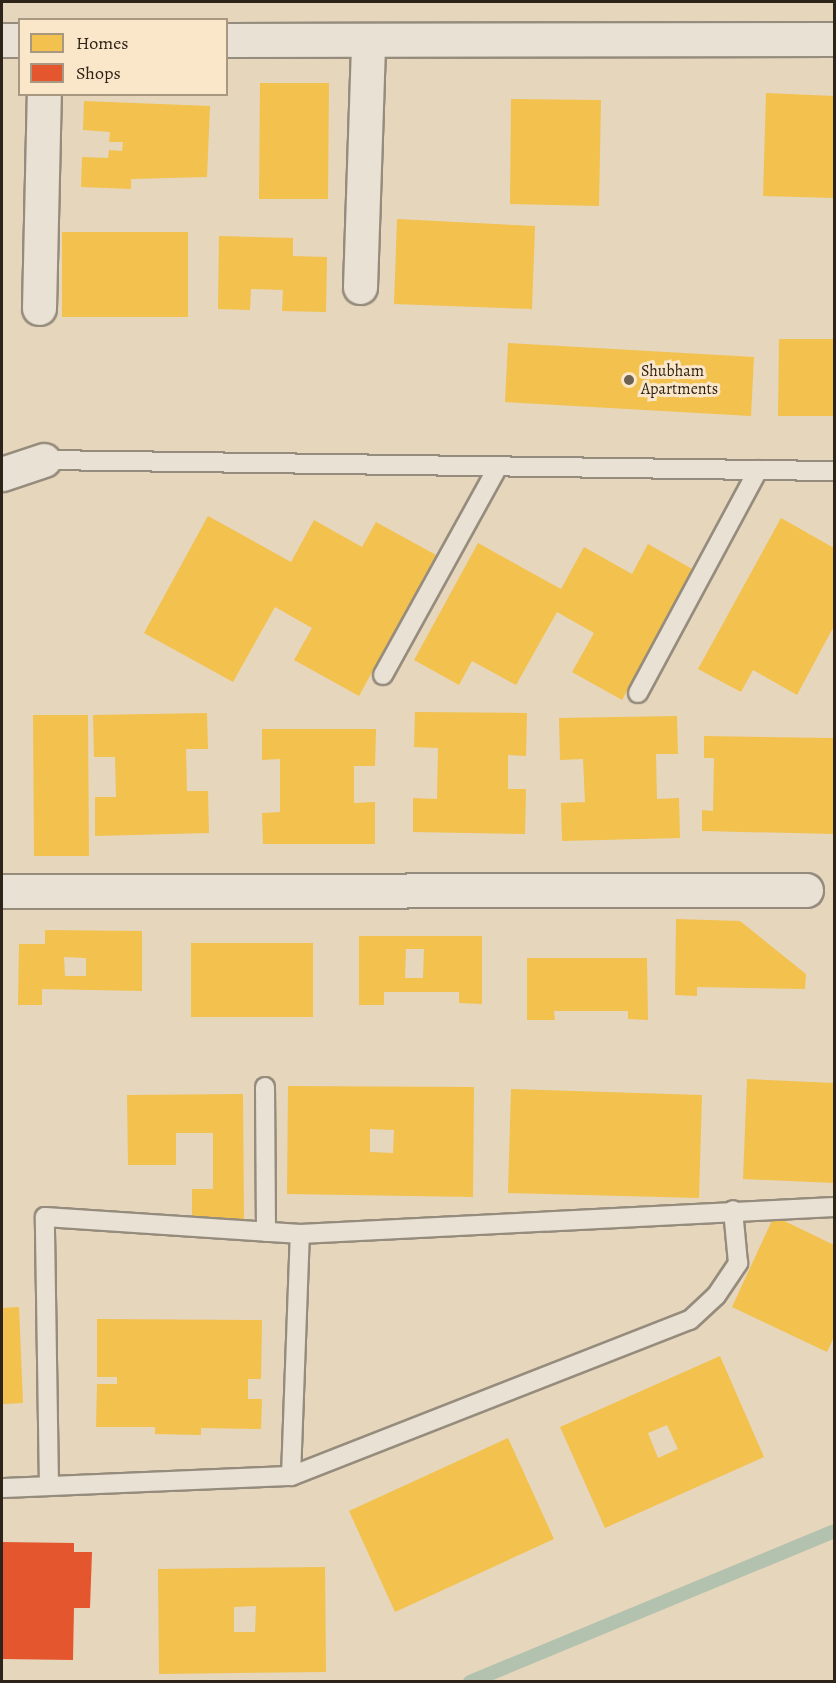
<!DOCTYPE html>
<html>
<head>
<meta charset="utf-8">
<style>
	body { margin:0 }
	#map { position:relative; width:836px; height:1683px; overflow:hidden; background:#e6d6bc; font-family:Alegreya,serif }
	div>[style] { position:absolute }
	.homes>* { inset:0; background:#f2c14e }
	.shops>* { inset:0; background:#e4572e }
	.stream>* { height:14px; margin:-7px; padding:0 7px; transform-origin:7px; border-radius:7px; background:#b3c2ae }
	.roads { filter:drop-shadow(2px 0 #968c7d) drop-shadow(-2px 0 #968c7d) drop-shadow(0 2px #968c7d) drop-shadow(0 -2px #968c7d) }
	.lane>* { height:18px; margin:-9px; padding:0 9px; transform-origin:9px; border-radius:9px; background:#e9e1d4 }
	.street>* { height:33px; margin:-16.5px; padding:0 16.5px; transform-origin:16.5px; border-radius:16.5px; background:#e9e1d4 }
	.dots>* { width:16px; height:16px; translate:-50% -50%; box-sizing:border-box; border:3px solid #fae6c8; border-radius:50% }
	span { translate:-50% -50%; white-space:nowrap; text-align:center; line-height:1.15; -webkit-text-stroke:6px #fae6c8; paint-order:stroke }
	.poi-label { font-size:16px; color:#2e2319 }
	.left { translate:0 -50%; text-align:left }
	.frame { position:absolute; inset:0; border:3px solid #2e2319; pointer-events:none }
	.legend { position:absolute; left:18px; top:18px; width:210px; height:78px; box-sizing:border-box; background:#fae6c8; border:2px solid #a89882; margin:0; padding:8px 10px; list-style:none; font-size:18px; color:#2e2319 }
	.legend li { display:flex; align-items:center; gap:12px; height:30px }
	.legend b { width:30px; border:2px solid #a89882 }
</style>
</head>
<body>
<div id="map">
	<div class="homes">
		<i style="clip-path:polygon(260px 83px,329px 83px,328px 199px,259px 199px)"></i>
		<i style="clip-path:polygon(766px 93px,834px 96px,834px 198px,763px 196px)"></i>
		<i style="clip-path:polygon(511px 99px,601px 100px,599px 206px,510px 204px)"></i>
		<i style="clip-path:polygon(84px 101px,210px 106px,207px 177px,131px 179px,131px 189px,81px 187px,82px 157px,108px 158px,109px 150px,122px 151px,123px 142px,109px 142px,110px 132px,83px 130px)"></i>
		<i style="clip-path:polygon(397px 219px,535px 226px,532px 309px,394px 304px)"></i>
		<i style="clip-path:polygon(62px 232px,188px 232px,188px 317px,62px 317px)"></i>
		<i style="clip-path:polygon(219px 236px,293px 238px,293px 256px,327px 257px,326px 312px,282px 311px,283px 290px,251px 289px,250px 310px,218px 309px)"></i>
		<i style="clip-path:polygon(779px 339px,834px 339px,834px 416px,778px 416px)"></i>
		<i style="clip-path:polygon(508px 343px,754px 357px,751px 416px,505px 402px)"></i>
		<i style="clip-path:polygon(208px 516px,291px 562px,314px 520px,362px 547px,376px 522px,436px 555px,359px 696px,294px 660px,312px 628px,275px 607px,233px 682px,144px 633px)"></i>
		<i style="clip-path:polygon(781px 518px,834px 548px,834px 626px,797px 695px,753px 670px,741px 692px,698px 669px)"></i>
		<i style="clip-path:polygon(478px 543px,561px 589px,584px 547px,632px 574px,648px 544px,694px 570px,622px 700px,572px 672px,594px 633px,557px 612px,516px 685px,472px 661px,459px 685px,414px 660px)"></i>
		<i style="clip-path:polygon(415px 712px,527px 713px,526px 756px,508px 755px,508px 789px,526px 789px,525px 834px,413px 832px,413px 798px,437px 799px,438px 748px,414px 747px)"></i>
		<i style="clip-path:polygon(207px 713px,208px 749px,186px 749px,187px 791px,208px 791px,209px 833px,95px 836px,95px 797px,116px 797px,115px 757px,94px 757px,93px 715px)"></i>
		<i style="clip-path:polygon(33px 715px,88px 715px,89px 856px,34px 856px)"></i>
		<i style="clip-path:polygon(677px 716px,678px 754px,656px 754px,657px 799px,679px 798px,680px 838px,562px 841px,561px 803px,585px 802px,583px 759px,560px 760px,559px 718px)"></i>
		<i style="clip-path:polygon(262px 729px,376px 729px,375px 766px,354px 766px,354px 803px,375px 802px,375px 844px,263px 844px,262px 813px,280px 812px,280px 759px,262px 760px)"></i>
		<i style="clip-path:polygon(704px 736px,834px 738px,834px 834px,702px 831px,702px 810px,713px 811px,714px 758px,704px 758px)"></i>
		<i style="clip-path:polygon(676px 919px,740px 921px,806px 974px,805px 989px,697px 987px,697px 996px,675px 995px)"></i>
		<i style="clip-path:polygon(evenodd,45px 930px,142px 931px,142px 991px,42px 989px,42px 1005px,18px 1005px,19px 944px,45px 944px,45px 930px,64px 957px,86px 958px,86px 976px,65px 976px,64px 957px)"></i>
		<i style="clip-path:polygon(evenodd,359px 936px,482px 936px,482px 1004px,459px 1003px,459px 992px,384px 992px,384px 1005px,359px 1005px,359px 936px,406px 949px,424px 949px,423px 978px,405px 978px,406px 949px)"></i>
		<i style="clip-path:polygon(191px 943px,313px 943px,313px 1017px,191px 1017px)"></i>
		<i style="clip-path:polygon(527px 958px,647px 958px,648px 1020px,628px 1019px,628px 1011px,554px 1011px,555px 1020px,527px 1020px)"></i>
		<i style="clip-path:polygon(747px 1079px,834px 1083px,834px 1183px,743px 1179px)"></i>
		<i style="clip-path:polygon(evenodd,288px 1086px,474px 1087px,473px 1197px,287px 1194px,288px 1086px,370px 1129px,394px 1130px,393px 1153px,370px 1152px,370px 1129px)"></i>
		<i style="clip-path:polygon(511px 1089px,702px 1095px,699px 1198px,508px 1193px)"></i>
		<i style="clip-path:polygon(243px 1094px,244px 1224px,192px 1224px,192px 1189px,213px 1189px,213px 1133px,176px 1133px,176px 1165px,128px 1165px,127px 1095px)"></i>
		<i style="clip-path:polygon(774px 1216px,834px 1245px,834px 1337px,827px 1352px,732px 1307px)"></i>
		<i style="clip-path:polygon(19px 1307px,23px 1403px,2px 1404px,2px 1308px)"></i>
		<i style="clip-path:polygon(97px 1319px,262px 1320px,261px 1379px,248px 1379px,248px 1399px,262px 1399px,261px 1429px,201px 1428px,201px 1435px,155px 1434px,155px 1427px,96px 1427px,97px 1384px,117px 1384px,117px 1377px,97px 1377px)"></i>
		<i style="clip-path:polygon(evenodd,720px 1356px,764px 1457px,605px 1528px,560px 1427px,720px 1356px,667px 1425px,678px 1449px,658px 1458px,648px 1433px,667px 1425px)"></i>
		<i style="clip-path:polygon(508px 1438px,554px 1539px,395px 1612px,349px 1511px)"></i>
		<i style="clip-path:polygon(evenodd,325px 1567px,326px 1672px,159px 1674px,158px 1569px,325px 1567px,256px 1606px,255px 1632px,234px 1632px,234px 1607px,256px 1606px)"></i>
	</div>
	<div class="shops">
		<i style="clip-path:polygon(2px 1542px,74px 1543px,74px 1552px,92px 1552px,90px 1608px,74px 1608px,73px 1660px,2px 1659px)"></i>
	</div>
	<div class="stream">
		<i style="left:470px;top:1682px;width:394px;rotate:-22.5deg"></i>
	</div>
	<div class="roads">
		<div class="lane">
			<i style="left:44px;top:460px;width:790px;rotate:0.8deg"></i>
			<i style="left:383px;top:675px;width:238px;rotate:-61.1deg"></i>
			<i style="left:638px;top:693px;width:253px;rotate:-61.7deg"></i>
			<i style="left:265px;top:1087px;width:145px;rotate:89.6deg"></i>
			<i style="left:291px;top:1476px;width:242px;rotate:-87.9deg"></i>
			<i style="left:49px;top:1486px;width:269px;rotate:-90.9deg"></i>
			<i style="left:45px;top:1217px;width:256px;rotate:3.8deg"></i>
			<i style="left:300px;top:1234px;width:535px;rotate:-2.89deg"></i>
			<i style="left:2px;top:1488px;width:289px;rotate:-2.4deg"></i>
			<i style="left:291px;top:1476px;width:428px;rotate:-21.4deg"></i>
			<i style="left:690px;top:1320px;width:35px;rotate:-43deg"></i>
			<i style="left:716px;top:1296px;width:40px;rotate:-56deg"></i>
			<i style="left:738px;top:1263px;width:53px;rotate:-95.4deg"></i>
		</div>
		<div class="street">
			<i style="left:2px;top:40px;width:18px"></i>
			<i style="left:226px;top:40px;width:608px;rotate:-0.09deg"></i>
			<i style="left:360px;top:287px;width:247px;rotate:-88.1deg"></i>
			<i style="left:39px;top:308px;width:214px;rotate:-88.7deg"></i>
			<i style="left:2px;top:474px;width:44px;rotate:-18.4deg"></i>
			<i style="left:2px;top:891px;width:804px;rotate:-0.07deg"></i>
		</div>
	</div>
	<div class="dots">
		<i style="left:629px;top:380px;background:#6e6252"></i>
	</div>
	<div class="poi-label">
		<span class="left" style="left:641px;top:380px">Shubham<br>Apartments</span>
	</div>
	<div class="frame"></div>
	<ul class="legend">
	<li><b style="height:16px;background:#f2c14e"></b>Homes</li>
	<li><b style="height:16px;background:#e4572e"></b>Shops</li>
	</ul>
</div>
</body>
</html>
